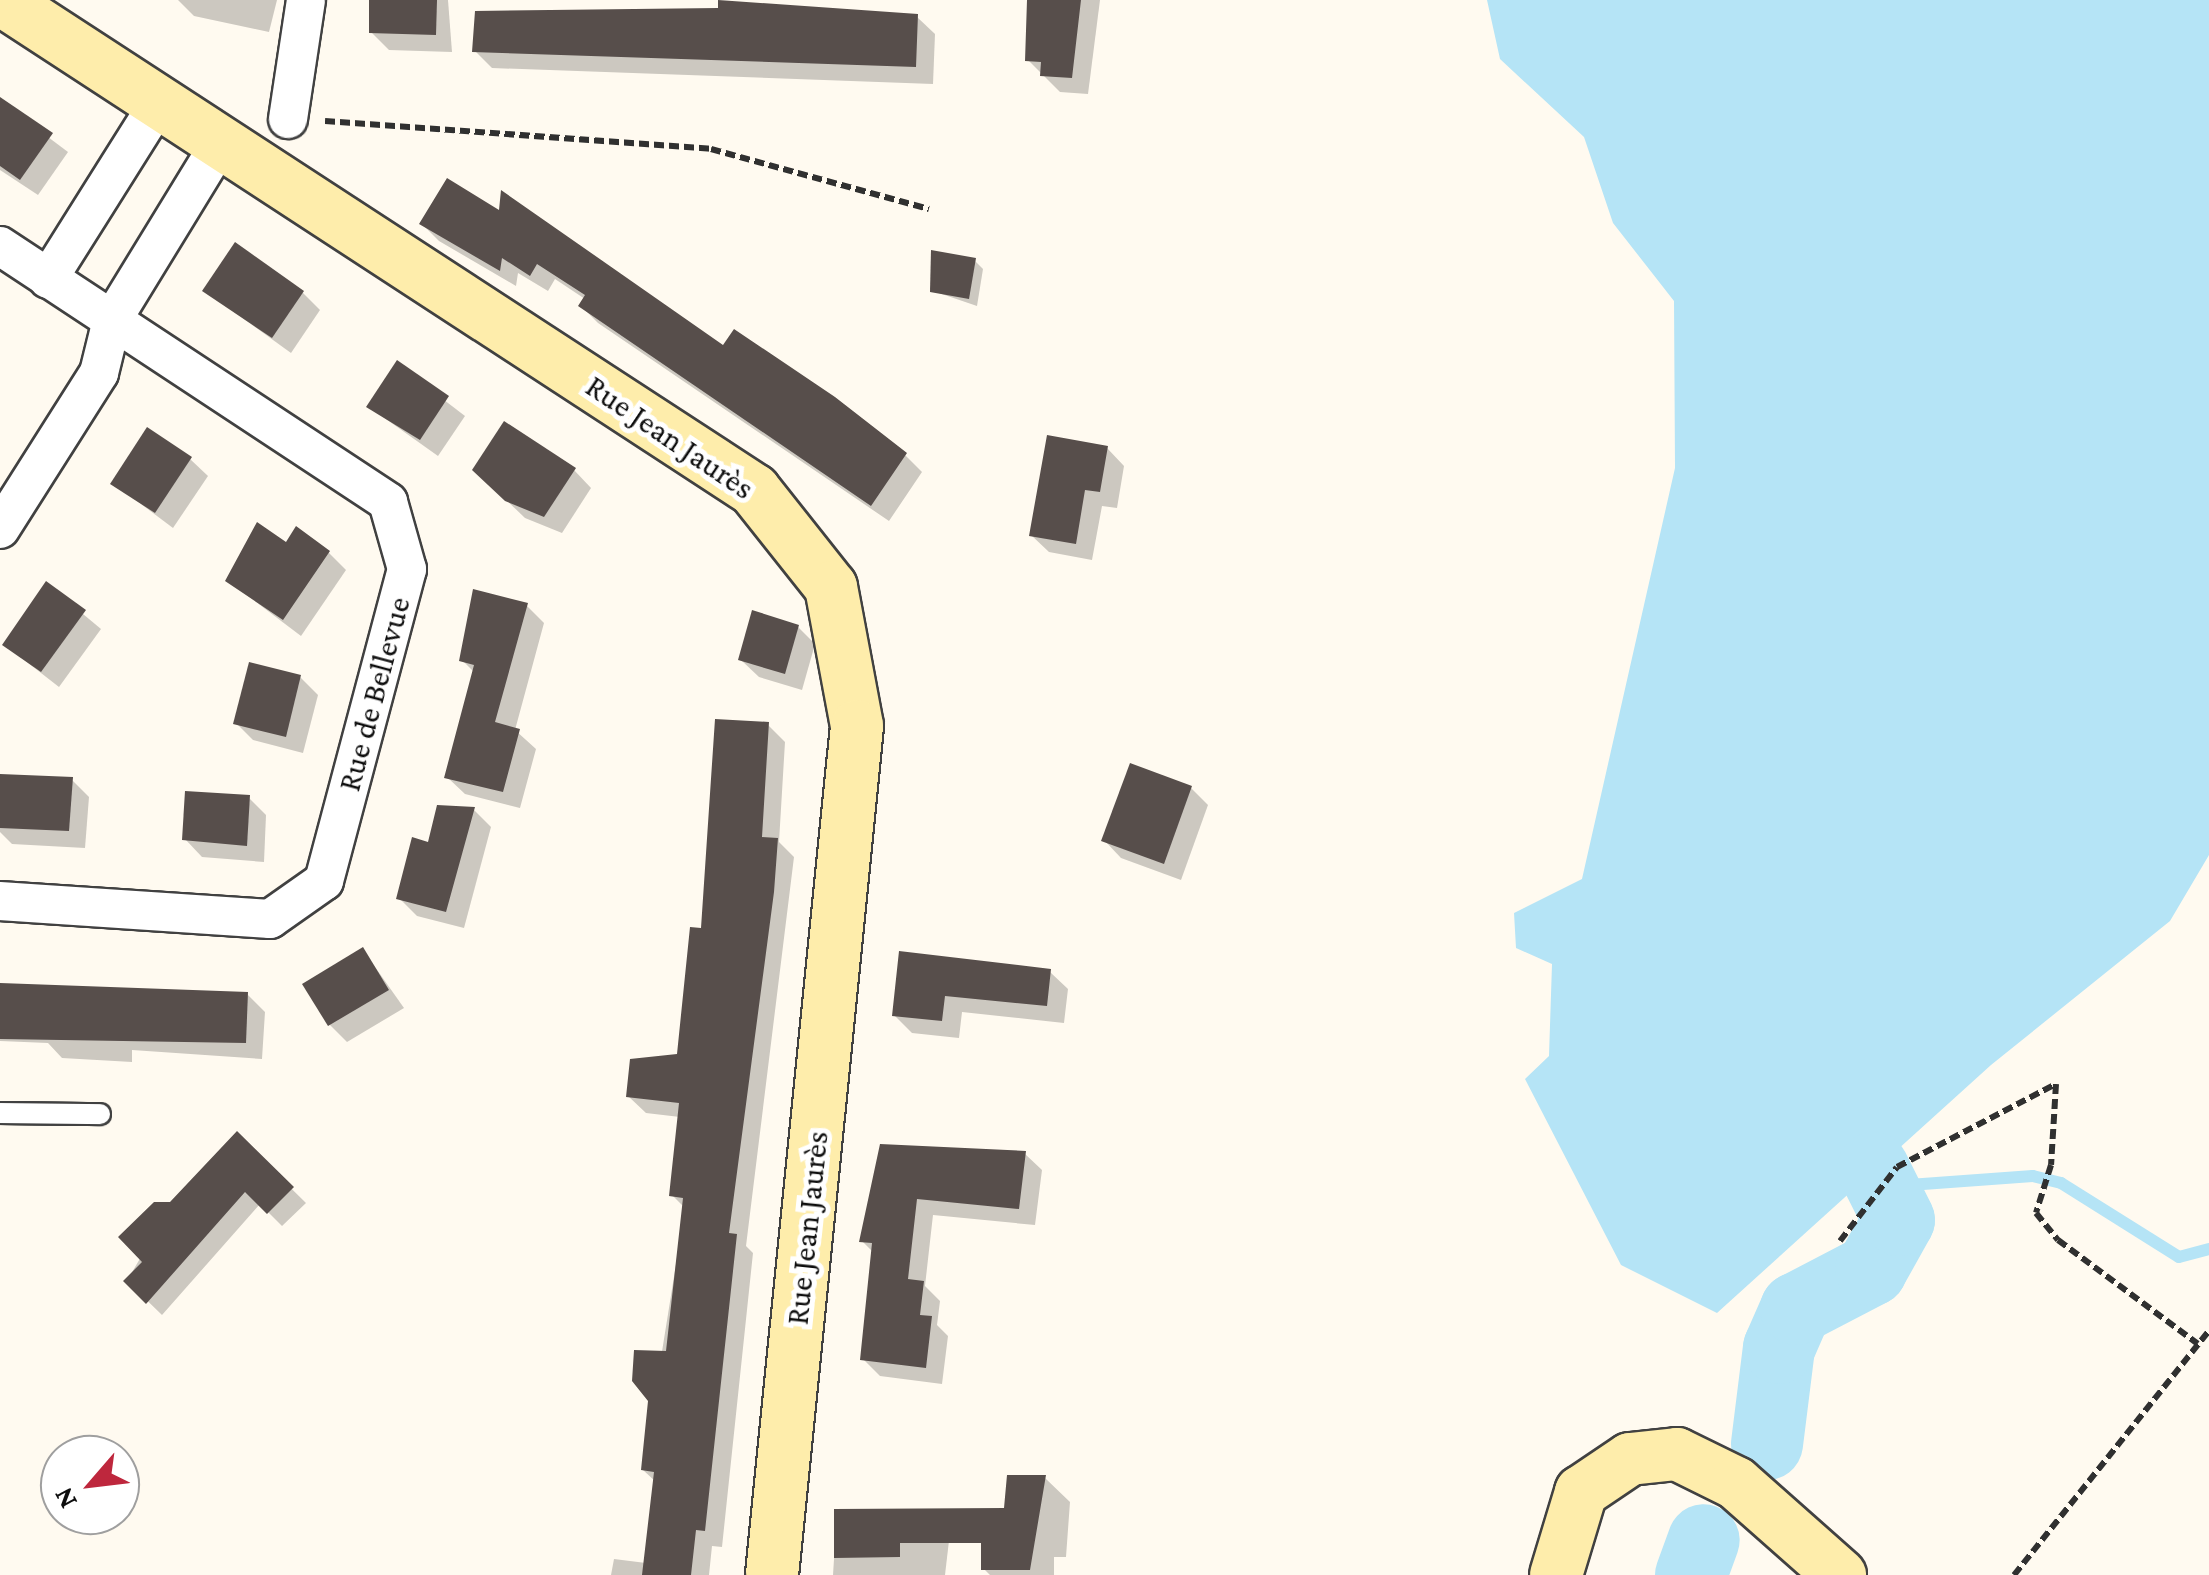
<!DOCTYPE html>
<html>
<head>
<meta charset="utf-8">
<style>
	body { margin:0 }
	#map { position:relative; width:2209px; height:1575px; overflow:hidden; background:#fffaf0; font-family:"Crimson Pro",serif }
	div>[style] { position:absolute }
	.water>* { inset:0; background:#b5e4f6 }
	.shadow>* { inset:0; background:#0003 }
	.stream>* { height:12px; margin:-6px; padding:0 6px; transform-origin:6px; border-radius:6px; background:#b5e4f6 }
	.river>* { height:72px; margin:-36px; padding:0 36px; transform-origin:36px; border-radius:36px; background:#b5e4f6 }
	.building>* { inset:0; background:#574e4b }
	.path>* { height:6px; margin-top:-3px; transform-origin:0; background:repeating-linear-gradient(90deg,#303030 0 10px,transparent 0 15px) }
	.roads { filter:drop-shadow(2px 0 #414141) drop-shadow(-2px 0 #414141) drop-shadow(0 2px #414141) drop-shadow(0 -2px #414141) }
	.lane>* { height:20px; margin:-10px; padding:0 10px; transform-origin:10px; border-radius:10px; background:#fff }
	.street>* { height:38px; margin:-19px; padding:0 19px; transform-origin:19px; border-radius:19px; background:#fff }
	.secondary>* { height:52px; margin:-26px; padding:0 26px; transform-origin:26px; border-radius:26px; background:#feedab }
	span { translate:-50% -50%; white-space:nowrap; text-align:center; line-height:1.15; -webkit-text-stroke:10px #fff; paint-order:stroke }
	.street-label { font-size:32px; color:#0e0e0e }
	.north { position:absolute; left:40px; top:1435px; width:100px; height:100px; box-sizing:border-box; background:#fff; border:2px solid #9f9f9f; border-radius:50%; rotate:242deg; font-size:28px; font-weight:700; line-height:40px; text-align:center; color:#0e0e0e }
	.north::after { content:''; display:block; margin:auto; width:35px; height:45px; background:#be273d; clip-path:polygon(50% 0,100% 100%,50% 72%,0 100%) }
</style>
</head>
<body>
<div id="map">
	<div class="water">
		<i style="clip-path:polygon(1487px 0,2209px 0,2209px 855px,2170px 921px,1991px 1065px,1717px 1313px,1621px 1265px,1525px 1079px,1549px 1056px,1552px 964px,1516px 948px,1514px 913px,1582px 879px,1675px 468px,1674px 301px,1613px 223px,1584px 137px,1500px 59px)"></i>
	</div>
	<div class="shadow">
		<i style="clip-path:polygon(178px 0,277px 0,269px 32px,194px 16px)"></i>
		<i style="clip-path:polygon(372px 0,448px 0,452px 52px,389px 50px,371px 32px)"></i>
		<i style="clip-path:polygon(1030px 0,1100px 0,1088px 94px,1060px 92px,1028px 60px)"></i>
		<i style="clip-path:polygon(917px 17px,935px 34px,933px 84px,492px 68px,475px 51px)"></i>
		<i style="clip-path:polygon(0 101px,68px 152px,38px 195px,0 170px)"></i>
		<i style="clip-path:polygon(448px 181px,905px 455px,922px 472px,889px 521px,598px 323px,581px 306px,585px 299px,555px 279px,548px 291px,518px 273px,516px 286px,439px 241px,422px 224px)"></i>
		<i style="clip-path:polygon(975px 261px,983px 269px,977px 306px,933px 291px)"></i>
		<i style="clip-path:polygon(205px 291px,303px 293px,320px 310px,291px 353px)"></i>
		<i style="clip-path:polygon(397px 364px,465px 416px,438px 456px,369px 407px)"></i>
		<i style="clip-path:polygon(1107px 448px,1124px 466px,1117px 508px,1102px 506px,1092px 560px,1049px 552px,1031px 535px)"></i>
		<i style="clip-path:polygon(190px 459px,208px 476px,173px 528px,113px 483px)"></i>
		<i style="clip-path:polygon(475px 470px,574px 470px,591px 488px,562px 533px,525px 518px)"></i>
		<i style="clip-path:polygon(287px 545px,329px 553px,346px 570px,301px 636px,228px 581px)"></i>
		<i style="clip-path:polygon(47px 584px,101px 629px,59px 687px,5px 645px)"></i>
		<i style="clip-path:polygon(527px 606px,544px 623px,515px 730px,536px 749px,520px 808px,465px 794px,447px 777px,474px 672px,462px 660px)"></i>
		<i style="clip-path:polygon(798px 627px,815px 644px,802px 690px,759px 677px,741px 660px)"></i>
		<i style="clip-path:polygon(300px 677px,318px 695px,303px 753px,253px 740px,236px 723px)"></i>
		<i style="clip-path:polygon(768px 725px,785px 742px,779px 842px,794px 857px,746px 1246px,753px 1253px,722px 1547px,712px 1546px,709px 1575px,611px 1575px,614px 1559px,646px 1563px,656px 1482px,643px 1470px,685px 1208px,672px 1195px,680px 1117px,646px 1113px,628px 1096px,680px 1056px,703px 931px)"></i>
		<i style="clip-path:polygon(0 776px,72px 780px,89px 797px,85px 848px,12px 844px,0 832px)"></i>
		<i style="clip-path:polygon(1191px 788px,1208px 805px,1181px 880px,1121px 858px,1104px 840px)"></i>
		<i style="clip-path:polygon(248px 797px,266px 815px,264px 862px,202px 857px,185px 839px)"></i>
		<i style="clip-path:polygon(474px 810px,491px 827px,464px 928px,417px 916px,399px 898px,430px 845px)"></i>
		<i style="clip-path:polygon(363px 950px,404px 1008px,347px 1042px,330px 1025px)"></i>
		<i style="clip-path:polygon(901px 953px,1050px 972px,1068px 989px,1064px 1023px,962px 1012px,959px 1038px,912px 1033px,894px 1015px)"></i>
		<i style="clip-path:polygon(0 985px,247px 994px,265px 1012px,262px 1059px,132px 1050px,132px 1062px,62px 1058px,48px 1043px,0 1041px)"></i>
		<i style="clip-path:polygon(237px 1135px,306px 1203px,282px 1226px,260px 1204px,162px 1315px,127px 1281px,171px 1205px)"></i>
		<i style="clip-path:polygon(882px 1146px,1024px 1153px,1042px 1170px,1035px 1225px,933px 1215px,925px 1286px,940px 1301px,937px 1325px,948px 1336px,942px 1384px,880px 1376px,863px 1359px,874px 1253px,862px 1241px)"></i>
		<i style="clip-path:polygon(1045px 1478px,1070px 1502px,1066px 1557px,1054px 1557px,1054px 1575px,990px 1575px,984px 1569px,1006px 1510px)"></i>
		<i style="clip-path:polygon(837px 1512px,950px 1532px,945px 1575px,833px 1575px)"></i>
	</div>
	<div class="stream">
		<i style="left:1873px;top:1168px;width:40px;rotate:25deg"></i>
		<i style="left:1909px;top:1185px;width:124px;rotate:-4.2deg"></i>
		<i style="left:2033px;top:1176px;width:29px;rotate:14deg"></i>
		<i style="left:2061px;top:1183px;width:139px;rotate:32.1deg"></i>
		<i style="left:2179px;top:1257px;width:31px;rotate:-15deg"></i>
	</div>
	<div class="river">
		<i style="left:1767px;top:1444px;width:97px;rotate:-82.9deg"></i>
		<i style="left:1779px;top:1348px;width:43px;rotate:-66.4deg"></i>
		<i style="left:1796px;top:1309px;width:85px;rotate:-27.5deg"></i>
		<i style="left:1871px;top:1270px;width:57px;rotate:-60.8deg"></i>
		<i style="left:1899px;top:1220px;width:58px;rotate:-116.6deg"></i>
		<i style="left:1691px;top:1575px;width:37px;rotate:-70deg"></i>
	</div>
	<div class="building">
		<i style="clip-path:polygon(369px 0,437px 0,436px 35px,369px 33px)"></i>
		<i style="clip-path:polygon(718px 0,918px 14px,916px 67px,472px 52px,475px 11px,718px 8px)"></i>
		<i style="clip-path:polygon(1027px 0,1081px 0,1072px 78px,1040px 76px,1041px 62px,1025px 61px)"></i>
		<i style="clip-path:polygon(0 97px,53px 133px,20px 180px,0 166px)"></i>
		<i style="clip-path:polygon(447px 178px,499px 210px,501px 190px,723px 345px,734px 329px,835px 397px,907px 453px,871px 506px,578px 306px,585px 295px,537px 264px,530px 276px,502px 258px,500px 271px,419px 224px)"></i>
		<i style="clip-path:polygon(235px 242px,304px 291px,272px 338px,202px 291px)"></i>
		<i style="clip-path:polygon(931px 250px,976px 258px,969px 299px,930px 292px)"></i>
		<i style="clip-path:polygon(397px 360px,449px 396px,420px 440px,366px 407px)"></i>
		<i style="clip-path:polygon(504px 421px,576px 468px,544px 517px,505px 501px,472px 470px)"></i>
		<i style="clip-path:polygon(147px 427px,192px 457px,155px 513px,110px 484px)"></i>
		<i style="clip-path:polygon(1047px 435px,1108px 446px,1100px 492px,1085px 490px,1076px 544px,1029px 536px)"></i>
		<i style="clip-path:polygon(257px 522px,286px 542px,296px 526px,330px 551px,283px 620px,225px 581px)"></i>
		<i style="clip-path:polygon(46px 581px,86px 610px,41px 672px,2px 645px)"></i>
		<i style="clip-path:polygon(473px 589px,528px 603px,495px 722px,520px 729px,503px 792px,444px 778px,474px 665px,459px 661px)"></i>
		<i style="clip-path:polygon(752px 610px,799px 625px,785px 674px,738px 660px)"></i>
		<i style="clip-path:polygon(249px 662px,301px 675px,286px 737px,233px 724px)"></i>
		<i style="clip-path:polygon(715px 719px,769px 722px,762px 837px,778px 838px,774px 892px,729px 1233px,737px 1234px,705px 1531px,696px 1530px,691px 1575px,642px 1575px,654px 1472px,641px 1470px,648px 1401px,632px 1381px,634px 1350px,666px 1351px,683px 1198px,669px 1196px,679px 1103px,626px 1097px,630px 1059px,677px 1054px,690px 927px,701px 928px)"></i>
		<i style="clip-path:polygon(1130px 763px,1192px 786px,1164px 864px,1101px 841px)"></i>
		<i style="clip-path:polygon(0 774px,73px 777px,69px 831px,0 828px)"></i>
		<i style="clip-path:polygon(185px 791px,250px 795px,247px 846px,182px 840px)"></i>
		<i style="clip-path:polygon(437px 805px,475px 807px,446px 912px,396px 899px,412px 837px,428px 842px)"></i>
		<i style="clip-path:polygon(363px 947px,389px 990px,328px 1026px,302px 984px)"></i>
		<i style="clip-path:polygon(899px 951px,1051px 969px,1047px 1006px,945px 996px,942px 1021px,892px 1016px)"></i>
		<i style="clip-path:polygon(0 983px,248px 992px,246px 1043px,0 1039px)"></i>
		<i style="clip-path:polygon(237px 1131px,294px 1187px,267px 1214px,245px 1192px,146px 1304px,123px 1281px,142px 1262px,118px 1237px,154px 1202px,170px 1202px)"></i>
		<i style="clip-path:polygon(880px 1144px,1026px 1151px,1019px 1209px,917px 1199px,908px 1279px,924px 1281px,920px 1315px,932px 1316px,926px 1368px,860px 1360px,872px 1243px,859px 1242px)"></i>
		<i style="clip-path:polygon(1007px 1475px,1046px 1475px,1030px 1570px,981px 1570px,981px 1543px,900px 1543px,900px 1557px,834px 1558px,834px 1509px,1004px 1508px)"></i>
	</div>
	<div class="path">
		<i style="left:325px;top:121px;width:387px;rotate:4.1deg"></i>
		<i style="left:711px;top:149px;width:226px;rotate:15.4deg"></i>
		<i style="left:2056px;top:1084px;width:81px;rotate:93.5deg"></i>
		<i style="left:2051px;top:1165px;width:50px;rotate:107.4deg"></i>
		<i style="left:2036px;top:1213px;width:35px;rotate:51deg"></i>
		<i style="left:2058px;top:1240px;width:174px;rotate:36.6deg"></i>
		<i style="left:1840px;top:1241px;width:93px;rotate:-52.4deg"></i>
		<i style="left:1897px;top:1167px;width:179px;rotate:-27.6deg"></i>
		<i style="left:2014px;top:1575px;width:312px;rotate:-51.4deg"></i>
	</div>
	<div class="roads">
		<div class="lane">
			<i style="left:0;top:1113px;width:100px;rotate:0.6deg"></i>
		</div>
		<div class="street">
			<i style="left:288px;top:119px;width:120px;rotate:-81.4deg"></i>
			<i style="left:0;top:246px;width:465px;rotate:33.4deg"></i>
			<i style="left:388px;top:502px;width:70px;rotate:74.2deg"></i>
			<i style="left:407px;top:569px;width:323px;rotate:104.9deg"></i>
			<i style="left:324px;top:881px;width:66px;rotate:144.9deg"></i>
			<i style="left:270px;top:919px;width:271px;rotate:-176.2deg"></i>
			<i style="left:48px;top:279px;width:208px;rotate:-57.8deg"></i>
			<i style="left:0;top:529px;width:185px;rotate:-57.6deg"></i>
			<i style="left:99px;top:373px;width:55px;rotate:-76.2deg"></i>
			<i style="left:112px;top:320px;width:209px;rotate:-58.5deg"></i>
		</div>
		<div class="secondary">
			<i style="left:2px;top:0;width:898px;rotate:33.09deg"></i>
			<i style="left:754px;top:490px;width:124px;rotate:51.6deg"></i>
			<i style="left:831px;top:587px;width:141px;rotate:79.4deg"></i>
			<i style="left:857px;top:726px;width:853px;rotate:95.72deg"></i>
			<i style="left:1556px;top:1575px;width:87px;rotate:-73.2deg"></i>
			<i style="left:1581px;top:1492px;width:59px;rotate:-34deg"></i>
			<i style="left:1630px;top:1459px;width:47px;rotate:-6.1deg"></i>
			<i style="left:1677px;top:1454px;width:66px;rotate:26.2deg"></i>
			<i style="left:1736px;top:1483px;width:139px;rotate:41.5deg"></i>
		</div>
	</div>
	<div class="street-label">
		<span style="left:670px;top:437px;rotate:34deg">Rue Jean Jaurès</span>
		<span style="left:374px;top:694px;rotate:-75deg">Rue de Bellevue</span>
		<span style="left:807px;top:1228px;rotate:-84deg">Rue Jean Jaurès</span>
	</div>
	<div class="north">N</div>
</div>
</body>
</html>
